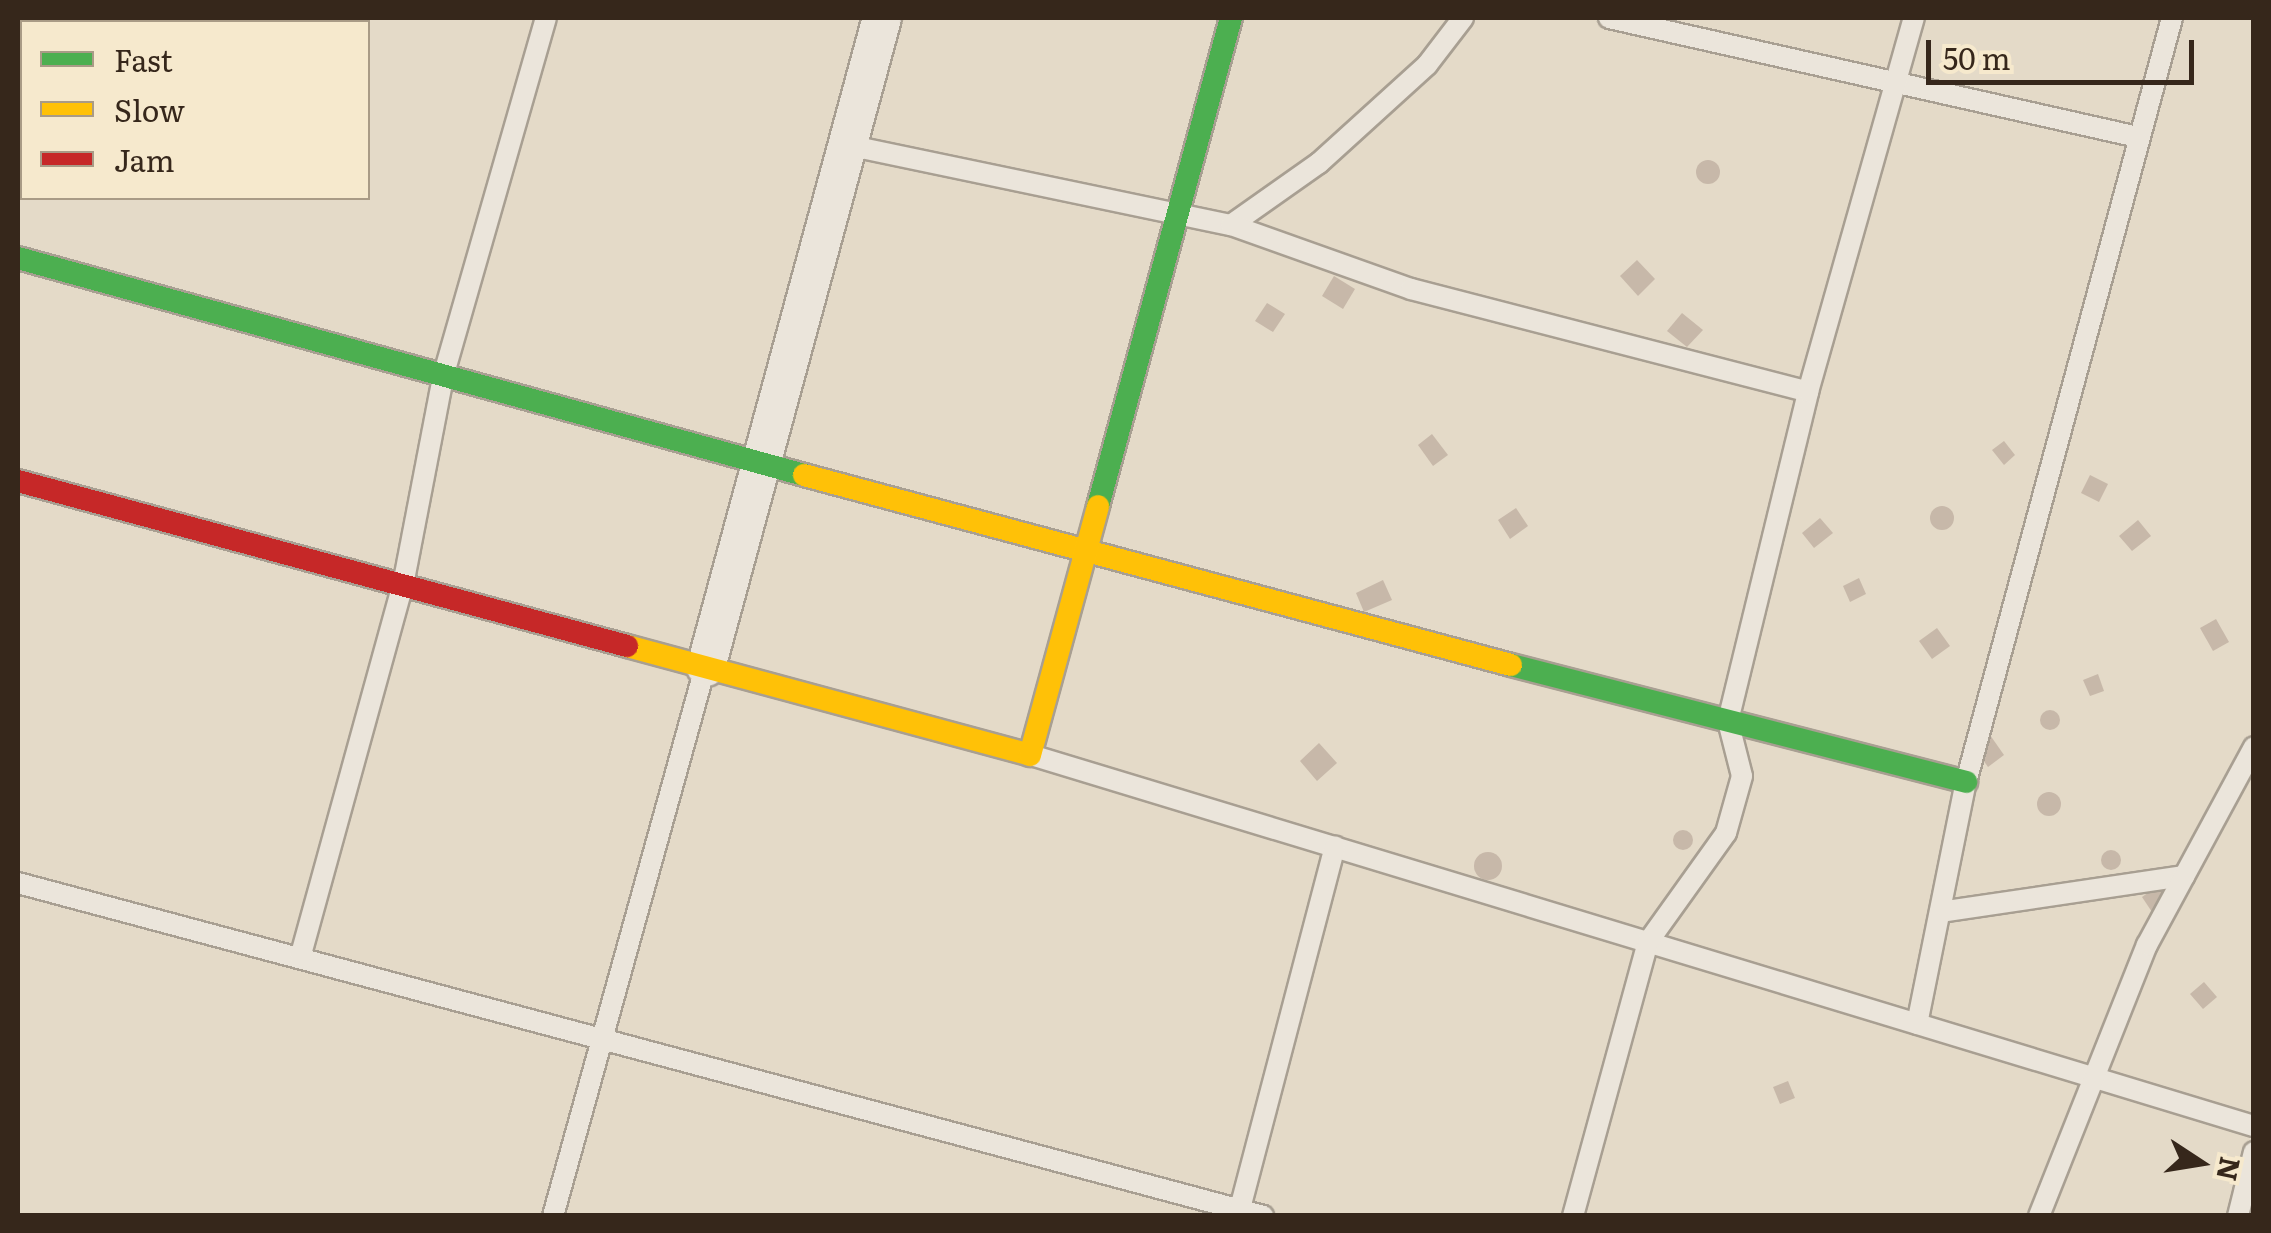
<!DOCTYPE html>
<html>
<head>
<meta charset="utf-8">
<style>
	body { margin:0 }
	#map { position:relative; width:2271px; height:1233px; overflow:hidden; background:#e4dac8; font-family:Literata,serif }
	div>[style] { position:absolute }
	.building>* { inset:0; background:#c7b8a9 }
	.round { border-radius:50% }
	.roads { filter:drop-shadow(2px 0 #a89f92) drop-shadow(-2px 0 #a89f92) drop-shadow(0 2px #a89f92) drop-shadow(0 -2px #a89f92) }
	.lane>* { height:20px; margin:-10px; padding:0 10px; transform-origin:10px; border-radius:10px; background:#ebe5db }
	.street>* { height:38px; margin:-19px; padding:0 19px; transform-origin:19px; border-radius:19px; background:#ebe5db }
	.fast>* { height:22px; margin:-11px; padding:0 11px; transform-origin:11px; border-radius:11px; background:#4caf50 }
	.slow>* { height:22px; margin:-11px; padding:0 11px; transform-origin:11px; border-radius:11px; background:#ffc107 }
	.jam>* { height:22px; margin:-11px; padding:0 11px; transform-origin:11px; border-radius:11px; background:#c62828 }
	span { translate:-50% -50%; white-space:nowrap; text-align:center; line-height:1.15; -webkit-text-stroke:8px #f6e9cd; paint-order:stroke }
	.frame { position:absolute; inset:0; border:20px solid #36271b; pointer-events:none }
	.legend { position:absolute; left:20px; top:20px; width:350px; height:180px; box-sizing:border-box; background:#f6e9cd; border:2px solid #a99b86; margin:0; padding:12px 18px; list-style:none; font-size:30px; color:#36271b }
	.legend li { display:flex; align-items:center; gap:20px; height:50px }
	.legend b { width:50px; border:2px solid #a99b86 }
	.north { position:absolute; left:2151px; top:1113px; width:100px; height:100px; -webkit-text-stroke:8px #f6e9cd; paint-order:stroke; rotate:102deg; font-size:28px; font-weight:700; line-height:40px; text-align:center; color:#36271b }
	.north::after { content:''; display:block; margin:auto; width:35px; height:45px; background:#36271b; clip-path:polygon(50% 0,100% 100%,50% 72%,0 100%) }
	.scale { position:absolute; left:1926px; top:40px; width:268px; height:45px; box-sizing:border-box; border:5px solid #36271b; border-top:0; padding-left:12px; font-size:30px; line-height:35px; white-space:nowrap; color:#36271b; -webkit-text-stroke:8px #f6e9cd; paint-order:stroke }
</style>
</head>
<body>
<div id="map">
	<div class="building">
		<i class="round" style="left:1696px;top:160px;width:24px;height:24px"></i>
		<i style="clip-path:polygon(1637px 260px,1655px 279px,1638px 296px,1620px 276px)"></i>
		<i style="clip-path:polygon(1334px 276px,1355px 289px,1343px 309px,1322px 296px)"></i>
		<i style="clip-path:polygon(1267px 303px,1285px 314px,1273px 332px,1255px 321px)"></i>
		<i style="clip-path:polygon(1682px 313px,1703px 330px,1687px 347px,1667px 331px)"></i>
		<i style="clip-path:polygon(1432px 434px,1448px 455px,1433px 466px,1418px 445px)"></i>
		<i style="clip-path:polygon(2004px 441px,2015px 455px,2004px 465px,1992px 450px)"></i>
		<i style="clip-path:polygon(2090px 475px,2108px 484px,2099px 502px,2081px 493px)"></i>
		<i class="round" style="left:1930px;top:506px;width:24px;height:24px"></i>
		<i style="clip-path:polygon(1516px 508px,1528px 526px,1510px 539px,1498px 520px)"></i>
		<i style="clip-path:polygon(1820px 518px,1833px 533px,1814px 548px,1802px 533px)"></i>
		<i style="clip-path:polygon(2138px 520px,2151px 536px,2132px 551px,2119px 536px)"></i>
		<i style="clip-path:polygon(1859px 578px,1866px 594px,1850px 602px,1843px 586px)"></i>
		<i style="clip-path:polygon(1383px 580px,1392px 600px,1364px 612px,1356px 593px)"></i>
		<i style="clip-path:polygon(2216px 619px,2229px 642px,2213px 651px,2200px 628px)"></i>
		<i style="clip-path:polygon(1937px 628px,1950px 646px,1932px 659px,1919px 641px)"></i>
		<i style="clip-path:polygon(2098px 674px,2104px 691px,2090px 696px,2083px 680px)"></i>
		<i class="round" style="left:2040px;top:710px;width:20px;height:20px"></i>
		<i style="clip-path:polygon(1990px 735px,2004px 755px,1988px 767px,1974px 747px)"></i>
		<i style="clip-path:polygon(1319px 743px,1337px 763px,1317px 781px,1300px 761px)"></i>
		<i class="round" style="left:2037px;top:792px;width:24px;height:24px"></i>
		<i class="round" style="left:1673px;top:830px;width:20px;height:20px"></i>
		<i class="round" style="left:2101px;top:850px;width:20px;height:20px"></i>
		<i class="round" style="left:1474px;top:852px;width:28px;height:28px"></i>
		<i style="clip-path:polygon(2159px 885px,2177px 912px,2160px 924px,2142px 897px)"></i>
		<i style="clip-path:polygon(2204px 982px,2217px 997px,2203px 1009px,2190px 994px)"></i>
		<i style="clip-path:polygon(1788px 1081px,1795px 1098px,1780px 1104px,1773px 1087px)"></i>
	</div>
	<div class="roads">
		<div class="lane">
			<i style="left:1609px;top:18px;width:542px;rotate:12.68deg"></i>
			<i style="left:847px;top:145px;width:392px;rotate:11.8deg"></i>
			<i style="left:1231px;top:225px;width:108px;rotate:-35.2deg"></i>
			<i style="left:1319px;top:163px;width:146px;rotate:-42.2deg"></i>
			<i style="left:1427px;top:65px;width:59px;rotate:-52.5deg"></i>
			<i style="left:1231px;top:225px;width:191px;rotate:19.6deg"></i>
			<i style="left:1411px;top:289px;width:410px;rotate:14.5deg"></i>
			<i style="left:1031px;top:755px;width:1278px;rotate:16.88deg"></i>
			<i style="left:18px;top:883px;width:1289px;rotate:14.97deg"></i>
			<i style="left:1940px;top:912px;width:247px;rotate:-8.4deg"></i>
			<i style="left:300px;top:958px;width:387px;rotate:-74.6deg"></i>
			<i style="left:403px;top:585px;width:212px;rotate:-79.1deg"></i>
			<i style="left:443px;top:377px;width:373px;rotate:-74deg"></i>
			<i style="left:1917px;top:1024px;width:247px;rotate:-78.6deg"></i>
			<i style="left:1966px;top:782px;width:791px;rotate:-74.91deg"></i>
			<i style="left:553px;top:1216px;width:569px;rotate:-74.5deg"></i>
			<i style="left:1238px;top:1216px;width:382px;rotate:-75.3deg"></i>
			<i style="left:1573px;top:1216px;width:284px;rotate:-74.7deg"></i>
			<i style="left:1648px;top:942px;width:134px;rotate:-54.4deg"></i>
			<i style="left:1726px;top:833px;width:59px;rotate:-74.3deg"></i>
			<i style="left:1742px;top:776px;width:57px;rotate:-104.3deg"></i>
			<i style="left:1728px;top:721px;width:339px;rotate:-76.3deg"></i>
			<i style="left:1808px;top:392px;width:389px;rotate:-74.2deg"></i>
			<i style="left:2039px;top:1216px;width:292px;rotate:-68.3deg"></i>
			<i style="left:2147px;top:945px;width:225px;rotate:-61.6deg"></i>
			<i style="left:2238px;top:1216px;width:66px;rotate:-76deg"></i>
		</div>
		<div class="street">
			<i style="left:18px;top:36px;width:8px;rotate:-60deg"></i>
			<i style="left:706px;top:667px;width:672px;rotate:-74.83deg"></i>
		</div>
		<div class="fast">
			<i style="left:18px;top:258px;width:815px;rotate:15.43deg"></i>
			<i style="left:1098px;top:506px;width:506px;rotate:-74.75deg"></i>
			<i style="left:1511px;top:665px;width:470px;rotate:14.4deg"></i>
		</div>
		<div class="slow">
			<i style="left:804px;top:475px;width:732px;rotate:15.04deg"></i>
			<i style="left:627px;top:646px;width:417px;rotate:15.1deg"></i>
			<i style="left:1030px;top:755px;width:258px;rotate:-74.7deg"></i>
		</div>
		<div class="jam">
			<i style="left:18px;top:481px;width:631px;rotate:15.16deg"></i>
		</div>
	</div>
	<div class="frame"></div>
	<ul class="legend">
	<li><b style="height:12px;background:#4caf50"></b>Fast</li>
	<li><b style="height:12px;background:#ffc107"></b>Slow</li>
	<li><b style="height:12px;background:#c62828"></b>Jam</li>
	</ul>
	<div class="north">N</div>
	<div class="scale">50 m</div>
</div>
</body>
</html>
